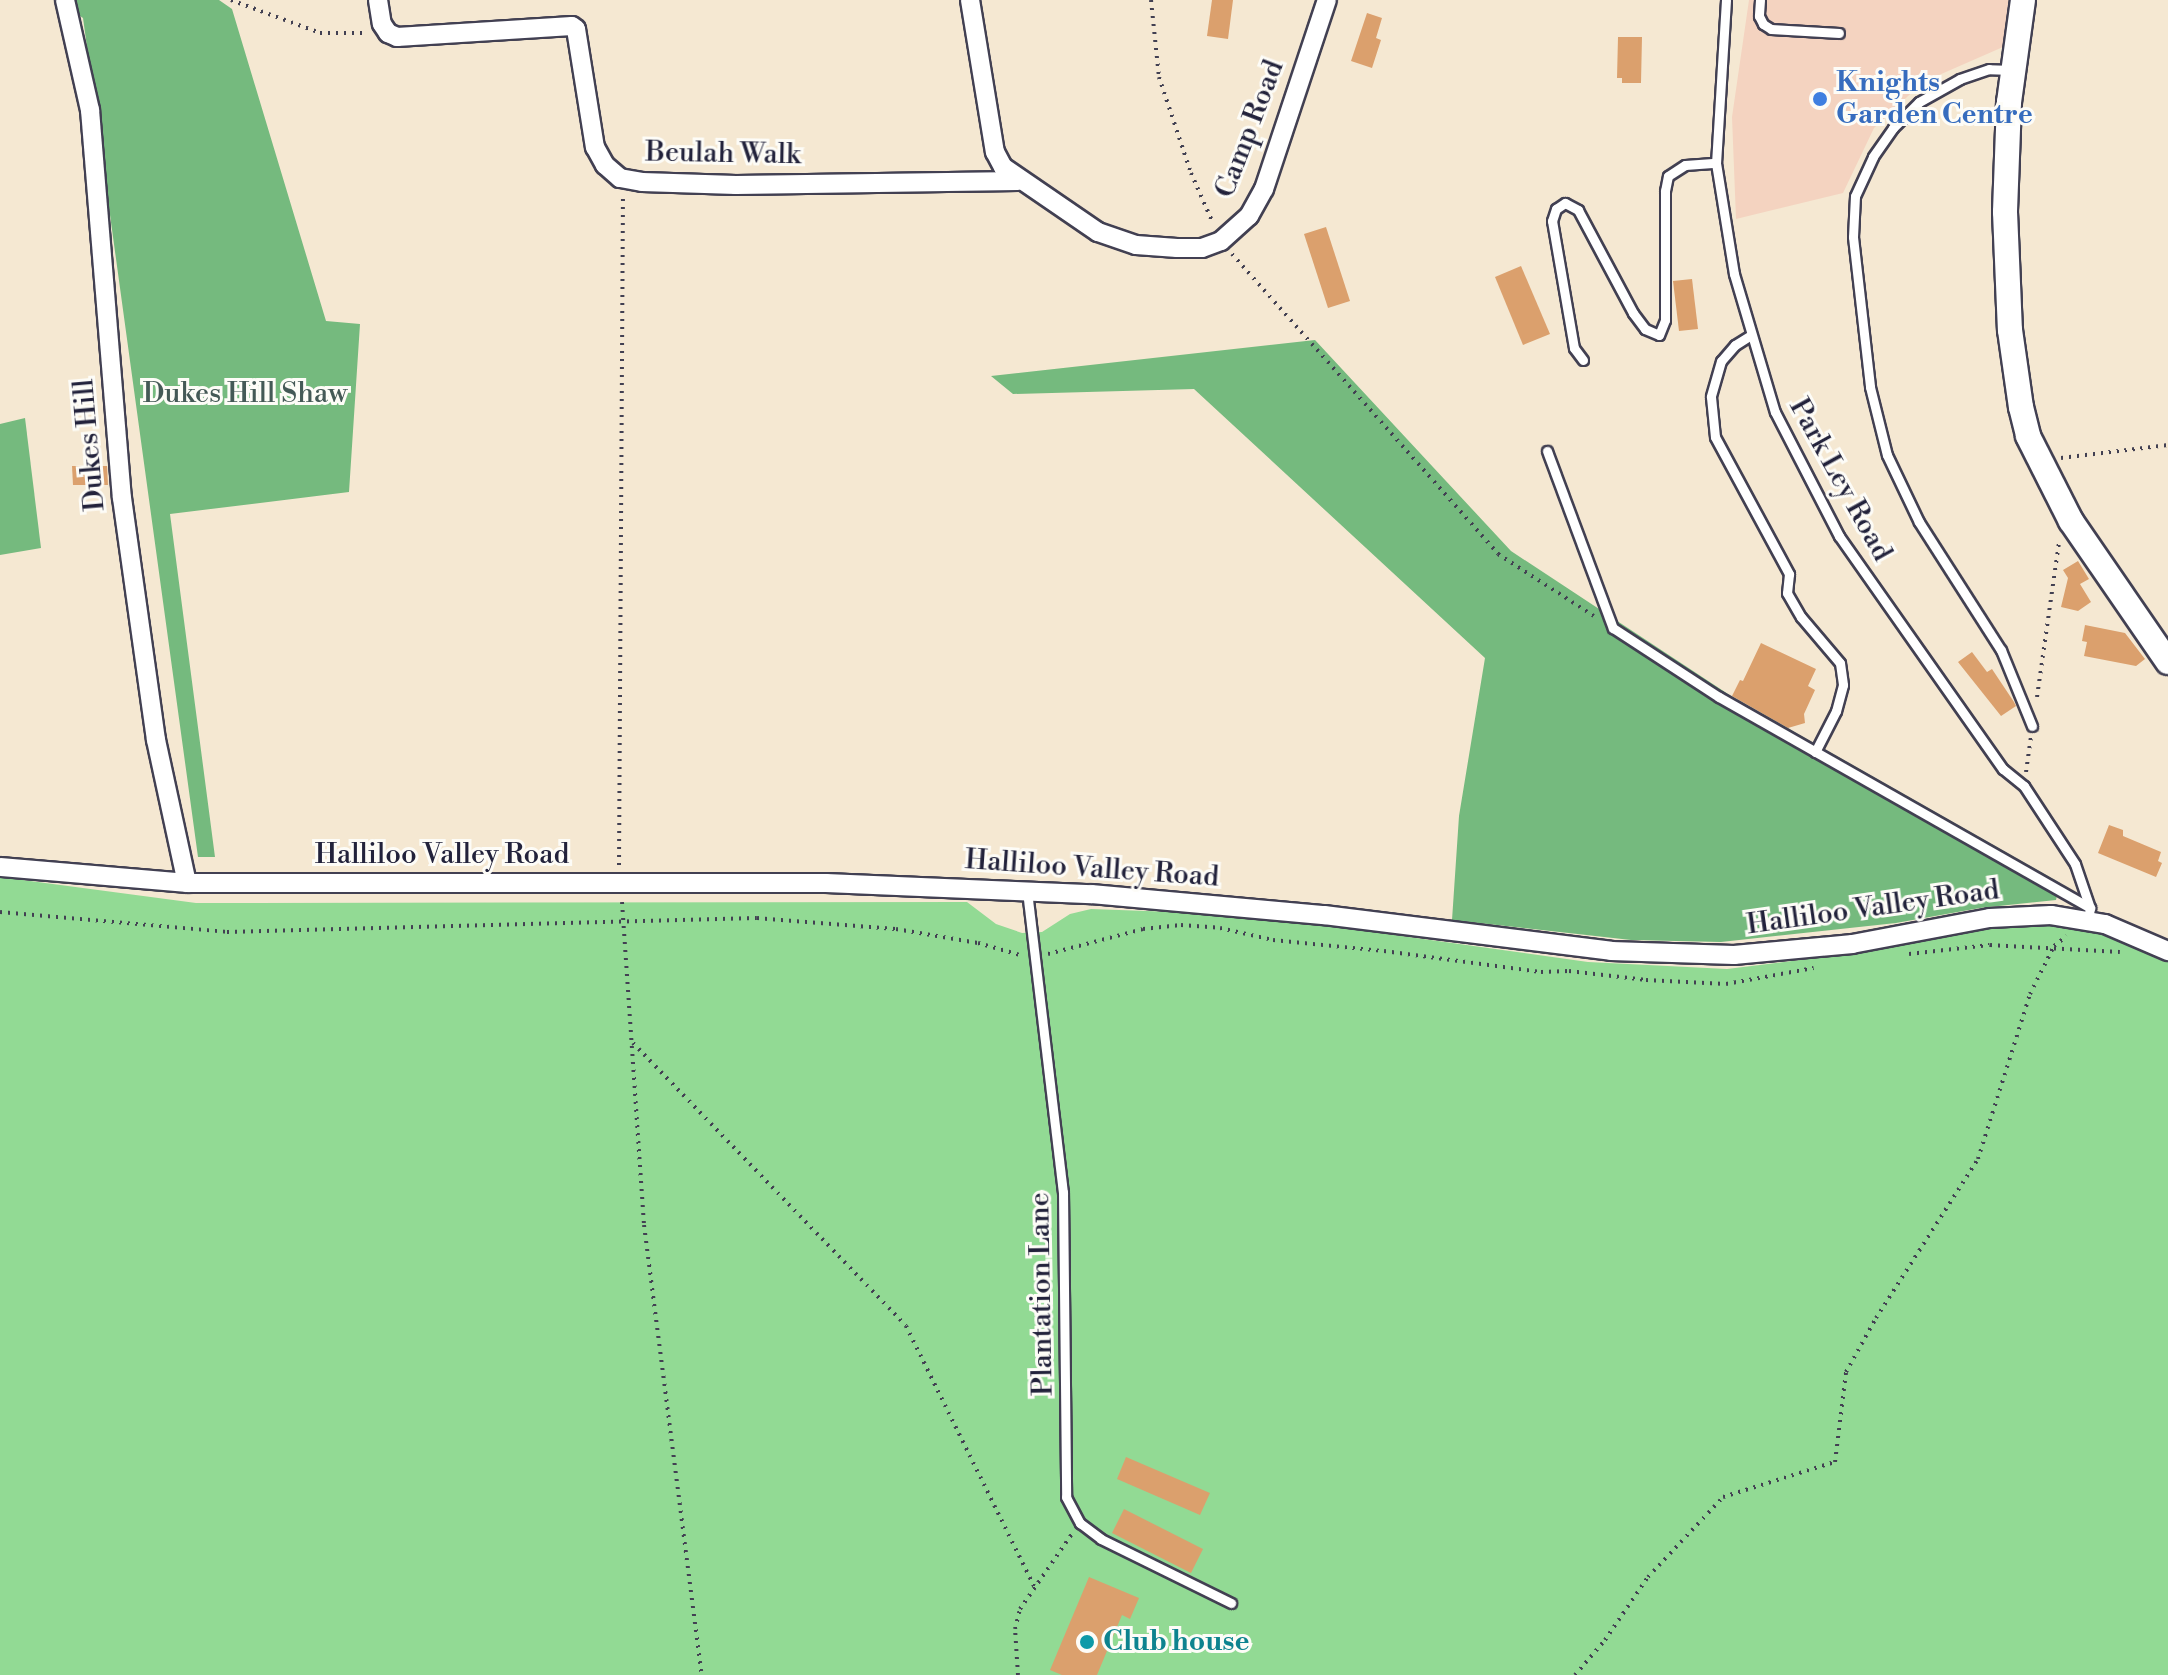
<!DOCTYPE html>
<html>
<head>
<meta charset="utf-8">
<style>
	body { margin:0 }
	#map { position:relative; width:2168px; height:1675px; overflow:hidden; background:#f5e8d2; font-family:"Libre Bodoni",serif }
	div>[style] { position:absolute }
	.built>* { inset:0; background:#f4d3c0 }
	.green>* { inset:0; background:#92da94 }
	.forest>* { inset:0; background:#75ba7e }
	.building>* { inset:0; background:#dba06d }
	.path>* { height:4px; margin-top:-2px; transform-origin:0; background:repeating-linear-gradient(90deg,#424052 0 2px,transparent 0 8px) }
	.roads { filter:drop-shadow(2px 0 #424052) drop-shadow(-2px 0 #424052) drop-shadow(0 2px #424052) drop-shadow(0 -2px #424052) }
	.service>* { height:9px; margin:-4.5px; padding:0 4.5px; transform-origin:4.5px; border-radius:4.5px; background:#fff }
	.minor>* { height:18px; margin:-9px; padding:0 9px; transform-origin:9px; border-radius:9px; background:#fff }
	.tertiary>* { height:24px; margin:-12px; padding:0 12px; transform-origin:12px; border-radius:12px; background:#fff }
	.dots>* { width:22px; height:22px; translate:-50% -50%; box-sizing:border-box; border:4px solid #fdfcf7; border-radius:50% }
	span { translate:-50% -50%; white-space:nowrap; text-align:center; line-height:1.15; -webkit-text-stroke:6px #fdfcf7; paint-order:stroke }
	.shop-label { font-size:28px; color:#366cbe; font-weight:700 }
	.left { translate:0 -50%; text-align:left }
	.street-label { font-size:28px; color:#22223b }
	.park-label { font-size:28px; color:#445956 }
	.culture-label { font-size:28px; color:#0d838f; font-weight:700 }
</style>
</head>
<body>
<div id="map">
	<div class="built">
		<i style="clip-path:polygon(1749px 0,2010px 0,2003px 47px,1923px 82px,1874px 128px,1843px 193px,1736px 219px,1732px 117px)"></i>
	</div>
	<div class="green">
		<i style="clip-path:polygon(0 877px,196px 903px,967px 902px,996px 924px,1022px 933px,1042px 932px,1070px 914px,1091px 909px,1174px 912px,1315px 924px,1588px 962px,1727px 969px,1847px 954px,1986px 927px,2033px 923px,2072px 926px,2119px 938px,2168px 961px,2168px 1675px,0 1675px)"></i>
	</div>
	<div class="forest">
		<i style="clip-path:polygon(56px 0,219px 0,232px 9px,326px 321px,360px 324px,349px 492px,170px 514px,215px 857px,198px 857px,83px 18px)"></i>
		<i style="clip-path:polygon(1315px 340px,1511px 551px,1731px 696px,2060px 883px,2056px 900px,1980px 908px,1896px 923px,1721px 942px,1631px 940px,1452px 920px,1459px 816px,1485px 658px,1194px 389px,1013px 394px,991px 376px)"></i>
		<i style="clip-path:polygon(25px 418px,41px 548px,0 555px,0 424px)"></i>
	</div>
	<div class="building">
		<i style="clip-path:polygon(1212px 0,1233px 0,1228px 39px,1207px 36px)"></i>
		<i style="clip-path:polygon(1367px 13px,1382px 18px,1376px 38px,1381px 40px,1372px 68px,1351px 61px)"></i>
		<i style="clip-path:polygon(1618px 37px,1642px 37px,1641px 83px,1622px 83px,1622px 78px,1617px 78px)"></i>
		<i style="clip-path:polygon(1326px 227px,1350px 301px,1328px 308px,1304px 234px)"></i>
		<i style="clip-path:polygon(1521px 266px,1550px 334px,1523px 345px,1495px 277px)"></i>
		<i style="clip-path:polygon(1692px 279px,1698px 329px,1679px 331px,1673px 281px)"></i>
		<i style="clip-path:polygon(72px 466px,107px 466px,108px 485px,73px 485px)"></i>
		<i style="clip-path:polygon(2078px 561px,2089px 579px,2080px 584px,2091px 602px,2078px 611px,2061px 607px,2068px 578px,2063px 570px)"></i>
		<i style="clip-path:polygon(2085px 625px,2125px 633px,2145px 659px,2136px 666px,2084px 656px,2087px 642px,2082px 641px)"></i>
		<i style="clip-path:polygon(1761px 643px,1816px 669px,1808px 686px,1815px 690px,1804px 714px,1805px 723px,1788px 728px,1732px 696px,1740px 680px,1743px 681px)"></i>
		<i style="clip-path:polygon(1972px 652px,1987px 672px,1992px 669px,2014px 702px,2016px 706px,2001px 716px,1958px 662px)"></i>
		<i style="clip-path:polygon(2109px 825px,2123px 830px,2123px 836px,2161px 852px,2158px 861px,2162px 863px,2156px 877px,2098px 853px)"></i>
		<i style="clip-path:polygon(1126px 1457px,1210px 1493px,1200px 1515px,1117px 1479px)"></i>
		<i style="clip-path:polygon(1124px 1509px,1203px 1549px,1191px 1573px,1112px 1533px)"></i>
		<i style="clip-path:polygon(1089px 1577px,1139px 1598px,1130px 1619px,1122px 1615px,1097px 1675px,1062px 1675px,1050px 1670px)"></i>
	</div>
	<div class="path">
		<i style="left:231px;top:0;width:95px;rotate:20.3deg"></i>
		<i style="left:320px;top:33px;width:47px"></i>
		<i style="left:1151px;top:0;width:77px;rotate:84.1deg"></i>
		<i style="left:1159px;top:77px;width:101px;rotate:71.6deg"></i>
		<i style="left:1191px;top:173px;width:55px;rotate:66.3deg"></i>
		<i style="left:1232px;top:254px;width:401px;rotate:48.4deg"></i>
		<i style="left:1498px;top:554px;width:114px;rotate:32.9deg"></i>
		<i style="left:2061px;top:458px;width:108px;rotate:-6.9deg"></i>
		<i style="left:2037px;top:697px;width:156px;rotate:-81.9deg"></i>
		<i style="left:2026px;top:772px;width:35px;rotate:-82deg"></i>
		<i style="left:619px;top:865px;width:667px;rotate:-89.66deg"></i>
		<i style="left:622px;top:902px;width:324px;rotate:86.1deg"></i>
		<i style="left:644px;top:1225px;width:454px;rotate:82.7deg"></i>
		<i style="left:0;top:912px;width:228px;rotate:5deg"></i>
		<i style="left:227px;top:932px;width:530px;rotate:-1.51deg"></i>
		<i style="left:757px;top:918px;width:139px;rotate:4.5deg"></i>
		<i style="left:896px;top:929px;width:83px;rotate:9.7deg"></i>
		<i style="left:978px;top:943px;width:44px;rotate:15.9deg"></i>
		<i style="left:1048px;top:954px;width:98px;rotate:-14.7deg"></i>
		<i style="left:1143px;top:929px;width:38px;rotate:-6deg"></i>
		<i style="left:1181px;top:925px;width:39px;rotate:4deg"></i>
		<i style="left:1220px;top:928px;width:54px;rotate:12.8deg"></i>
		<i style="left:1273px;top:940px;width:112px;rotate:5.7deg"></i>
		<i style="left:1384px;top:951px;width:158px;rotate:7.6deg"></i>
		<i style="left:1541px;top:972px;width:28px;rotate:-2deg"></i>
		<i style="left:1569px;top:971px;width:78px;rotate:6.7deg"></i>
		<i style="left:1646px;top:980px;width:80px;rotate:2.9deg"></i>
		<i style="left:1726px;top:984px;width:89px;rotate:-10.3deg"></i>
		<i style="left:1909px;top:954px;width:81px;rotate:-6.3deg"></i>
		<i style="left:1990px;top:945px;width:130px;rotate:3.1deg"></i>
		<i style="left:633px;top:1043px;width:393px;rotate:46deg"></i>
		<i style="left:906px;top:1326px;width:292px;rotate:63.8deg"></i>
		<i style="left:1018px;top:1675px;width:46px;rotate:-93.7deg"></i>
		<i style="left:1015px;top:1629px;width:21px;rotate:-76deg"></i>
		<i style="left:1020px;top:1609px;width:91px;rotate:-55.3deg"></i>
		<i style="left:1575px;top:1675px;width:46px;rotate:-49.4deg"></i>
		<i style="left:1605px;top:1640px;width:76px;rotate:-55.7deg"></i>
		<i style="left:1648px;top:1577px;width:110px;rotate:-46.8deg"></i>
		<i style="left:1723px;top:1497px;width:117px;rotate:-17.4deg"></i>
		<i style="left:1835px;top:1462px;width:91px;rotate:-83deg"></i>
		<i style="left:1846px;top:1372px;width:62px;rotate:-60.9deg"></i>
		<i style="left:1876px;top:1318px;width:189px;rotate:-57.3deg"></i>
		<i style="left:1978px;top:1159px;width:173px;rotate:-72.5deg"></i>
		<i style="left:2030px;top:994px;width:54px;rotate:-63.4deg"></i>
		<i style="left:2054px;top:946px;width:16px;rotate:-38deg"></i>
	</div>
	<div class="roads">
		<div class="service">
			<i style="left:1726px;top:0;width:163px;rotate:93.5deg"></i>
			<i style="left:1716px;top:163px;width:112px;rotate:80.8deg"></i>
			<i style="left:1734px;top:274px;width:144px;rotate:73.5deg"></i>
			<i style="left:1775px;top:412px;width:140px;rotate:62.7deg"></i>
			<i style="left:1839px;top:536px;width:285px;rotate:54.9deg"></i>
			<i style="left:2003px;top:769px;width:27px;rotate:39deg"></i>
			<i style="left:2024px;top:786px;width:93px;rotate:56.8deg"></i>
			<i style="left:2075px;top:864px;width:46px;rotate:71.2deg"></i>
			<i style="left:2090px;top:908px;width:11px;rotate:100deg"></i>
			<i style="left:1760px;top:0;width:16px;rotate:94deg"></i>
			<i style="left:1759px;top:16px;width:9px;rotate:63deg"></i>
			<i style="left:1763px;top:24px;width:9px;rotate:32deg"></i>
			<i style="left:1771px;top:29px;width:68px;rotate:3.4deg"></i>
			<i style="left:2013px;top:70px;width:24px;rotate:-178deg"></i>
			<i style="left:1989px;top:69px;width:31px;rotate:161deg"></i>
			<i style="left:1960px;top:79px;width:47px;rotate:150.7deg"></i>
			<i style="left:1919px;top:102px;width:37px;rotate:135deg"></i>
			<i style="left:1893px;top:128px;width:35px;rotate:125deg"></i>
			<i style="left:1873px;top:157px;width:43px;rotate:114.8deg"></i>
			<i style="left:1855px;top:196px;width:41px;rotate:92.8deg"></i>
			<i style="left:1853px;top:237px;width:151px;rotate:83.5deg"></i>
			<i style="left:1870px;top:387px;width:70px;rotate:76deg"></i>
			<i style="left:1887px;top:455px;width:74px;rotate:64.5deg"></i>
			<i style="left:1919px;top:522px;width:152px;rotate:57.4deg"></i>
			<i style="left:2001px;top:650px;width:82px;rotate:67.8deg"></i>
			<i style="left:1751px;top:335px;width:19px;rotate:148deg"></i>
			<i style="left:1735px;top:345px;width:21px;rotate:131deg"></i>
			<i style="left:1721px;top:361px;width:37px;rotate:106deg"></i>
			<i style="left:1711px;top:397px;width:40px;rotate:84.3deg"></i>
			<i style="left:1715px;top:437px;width:156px;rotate:61.6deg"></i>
			<i style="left:1789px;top:574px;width:19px;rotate:96deg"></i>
			<i style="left:1787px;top:593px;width:28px;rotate:60deg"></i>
			<i style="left:1801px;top:617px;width:60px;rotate:49.7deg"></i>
			<i style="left:1840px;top:663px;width:22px;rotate:82deg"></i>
			<i style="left:1843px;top:685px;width:27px;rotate:105deg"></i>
			<i style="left:1836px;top:711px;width:46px;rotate:117.1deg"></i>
			<i style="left:1583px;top:360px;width:15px;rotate:-127deg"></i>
			<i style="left:1574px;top:348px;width:129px;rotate:-99.8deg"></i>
			<i style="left:1552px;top:221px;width:13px;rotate:-72deg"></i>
			<i style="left:1556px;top:209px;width:11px;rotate:-34deg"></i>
			<i style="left:1565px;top:203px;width:15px;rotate:28deg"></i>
			<i style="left:1578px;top:210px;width:117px;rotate:61.9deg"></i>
			<i style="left:1633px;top:313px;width:20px;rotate:53deg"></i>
			<i style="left:1645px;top:329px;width:15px;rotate:23deg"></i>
			<i style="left:1659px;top:335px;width:16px;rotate:-68deg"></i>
			<i style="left:1665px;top:320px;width:129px;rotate:-90deg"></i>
			<i style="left:1665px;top:191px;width:15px;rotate:-79deg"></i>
			<i style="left:1668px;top:176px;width:20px;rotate:-33deg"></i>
			<i style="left:1685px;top:165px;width:31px;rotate:-4deg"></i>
			<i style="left:1547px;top:451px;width:189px;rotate:69.6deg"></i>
			<i style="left:1613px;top:628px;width:126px;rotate:33.1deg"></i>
			<i style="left:1719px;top:697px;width:427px;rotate:29.6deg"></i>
			<i style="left:1027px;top:891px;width:303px;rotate:83.2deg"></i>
			<i style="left:1063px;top:1192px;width:305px;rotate:89.4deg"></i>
			<i style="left:1066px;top:1497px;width:30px;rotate:62deg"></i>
			<i style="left:1080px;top:1523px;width:26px;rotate:37deg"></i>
			<i style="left:1101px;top:1539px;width:145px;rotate:26.2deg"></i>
		</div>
		<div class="minor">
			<i style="left:65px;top:0;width:113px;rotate:77.2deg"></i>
			<i style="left:90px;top:110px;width:389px;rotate:85.3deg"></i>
			<i style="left:122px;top:498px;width:244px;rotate:82deg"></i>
			<i style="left:156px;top:740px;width:146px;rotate:77.8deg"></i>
			<i style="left:378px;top:0;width:24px;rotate:81deg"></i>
			<i style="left:382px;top:24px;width:11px;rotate:56deg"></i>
			<i style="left:388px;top:33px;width:10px;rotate:24deg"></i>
			<i style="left:397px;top:37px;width:175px;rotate:-3.6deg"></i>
			<i style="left:572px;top:26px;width:5px;rotate:37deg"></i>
			<i style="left:576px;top:29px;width:120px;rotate:80.9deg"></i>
			<i style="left:595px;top:147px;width:21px;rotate:61deg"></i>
			<i style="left:605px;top:165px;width:20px;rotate:41deg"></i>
			<i style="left:620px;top:178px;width:22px;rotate:10deg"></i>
			<i style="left:642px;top:182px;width:94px;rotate:1.8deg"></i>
			<i style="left:736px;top:185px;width:282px;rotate:-0.8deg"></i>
			<i style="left:970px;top:0;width:154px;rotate:80.7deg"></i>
			<i style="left:995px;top:152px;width:17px;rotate:62deg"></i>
			<i style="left:1003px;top:167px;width:115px;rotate:34.4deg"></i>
			<i style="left:1098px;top:232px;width:40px;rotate:18.9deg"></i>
			<i style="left:1136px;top:245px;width:41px;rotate:4.2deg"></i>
			<i style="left:1177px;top:248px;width:25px"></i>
			<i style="left:1202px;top:248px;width:20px;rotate:-20deg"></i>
			<i style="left:1221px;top:241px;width:38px;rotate:-42deg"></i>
			<i style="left:1249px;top:216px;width:31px;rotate:-61deg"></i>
			<i style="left:1264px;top:189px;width:199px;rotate:-71.6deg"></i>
			<i style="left:0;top:867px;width:188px;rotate:4.9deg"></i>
			<i style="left:187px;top:883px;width:639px"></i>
			<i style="left:826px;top:883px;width:266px;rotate:2.4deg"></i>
			<i style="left:1092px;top:894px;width:233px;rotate:5.2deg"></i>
			<i style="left:1324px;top:915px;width:289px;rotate:7.1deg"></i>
			<i style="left:1611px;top:951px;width:123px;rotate:1.9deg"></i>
			<i style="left:1734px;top:955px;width:119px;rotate:-5.3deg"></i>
			<i style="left:1852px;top:944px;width:140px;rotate:-10.7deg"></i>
			<i style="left:1990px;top:918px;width:61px;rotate:-2.8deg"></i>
			<i style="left:2051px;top:915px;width:55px;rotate:9.5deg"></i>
			<i style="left:2105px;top:924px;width:69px;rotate:23.2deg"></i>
		</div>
		<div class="tertiary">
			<i style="left:2023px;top:0;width:103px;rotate:97.8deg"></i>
			<i style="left:2009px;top:102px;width:110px;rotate:92.1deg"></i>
			<i style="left:2005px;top:212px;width:118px;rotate:87.6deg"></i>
			<i style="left:2010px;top:330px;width:78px;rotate:81.9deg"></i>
			<i style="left:2021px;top:407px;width:30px;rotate:76deg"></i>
			<i style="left:2028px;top:436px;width:95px;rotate:63.2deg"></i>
			<i style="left:2071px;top:521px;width:171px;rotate:55.5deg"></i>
		</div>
	</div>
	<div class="dots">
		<i style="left:1820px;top:99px;background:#3f7fe0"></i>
		<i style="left:1087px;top:1642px;background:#0f9aa8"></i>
	</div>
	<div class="shop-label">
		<span class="left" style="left:1836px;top:99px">Knights<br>Garden Centre</span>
	</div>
	<div class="street-label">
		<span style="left:1250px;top:129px;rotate:-69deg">Camp Road</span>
		<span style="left:723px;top:154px;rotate:1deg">Beulah Walk</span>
		<span style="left:90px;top:445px;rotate:-95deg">Dukes Hill</span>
		<span style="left:1840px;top:480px;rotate:61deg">Park Ley Road</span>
		<span style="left:442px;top:855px">Halliloo Valley Road</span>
		<span style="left:1092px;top:869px;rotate:4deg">Halliloo Valley Road</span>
		<span style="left:1873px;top:908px;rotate:-8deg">Halliloo Valley Road</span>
		<span style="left:1042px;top:1294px;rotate:-91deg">Plantation Lane</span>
	</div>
	<div class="park-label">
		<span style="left:245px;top:394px">Dukes Hill Shaw</span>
	</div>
	<div class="culture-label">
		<span class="left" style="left:1103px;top:1642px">Club house</span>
	</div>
</div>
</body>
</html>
